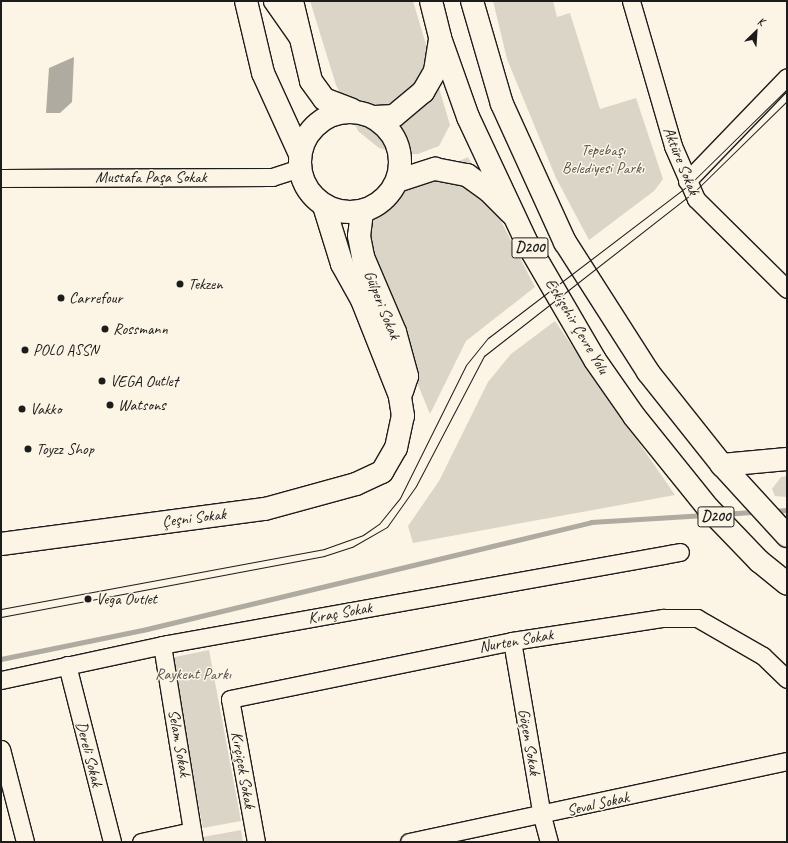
<!DOCTYPE html>
<html>
<head>
<meta charset="utf-8">
<style>
	body { margin:0 }
	#map { position:relative; width:788px; height:843px; overflow:hidden; background:#fcf5e5; font-family:Caveat,sans-serif }
	div>[style] { position:absolute }
	.green>* { inset:0; background:#dbd5c8 }
	.water>* { inset:0; background:#b0aba1 }
	.stream>* { height:4.5px; margin:-2.25px; padding:0 2.25px; transform-origin:2.25px; border-radius:2.25px; background:#b0aba1 }
	.roads { filter:drop-shadow(1px 0 #1c1c1c) drop-shadow(-1px 0 #1c1c1c) drop-shadow(0 1px #1c1c1c) drop-shadow(0 -1px #1c1c1c) }
	.street>* { height:17px; margin:-8.5px; padding:0 8.5px; transform-origin:8.5px; border-radius:8.5px; background:#fcf5e5 }
	.secondary>* { height:22px; margin:-11px; padding:0 11px; transform-origin:11px; border-radius:11px; background:#fcf5e5 }
	.secondary>.ring { margin:-11px; padding:0; box-sizing:content-box; background:none; border:22px solid #fcf5e5; border-radius:50% }
	.highway>* { height:22px; margin:-11px; padding:0 11px; transform-origin:11px; border-radius:11px; background:#fcf5e5 }
	.tram>* { height:1px; margin:-0.5px; padding:0 0.5px; transform-origin:0.5px; border-radius:0.5px; background:#1c1c1c }
	.dots>* { width:11px; height:11px; translate:-50% -50%; box-sizing:border-box; border:2px solid #fcf5e5; border-radius:50% }
	span { translate:-50% -50%; white-space:nowrap; text-align:center; line-height:1.15; -webkit-text-stroke:3px #fcf5e5; paint-order:stroke }
	.shield-label span { padding:1px 3px; background:#fcf5e5; border:1px solid; border-radius:3px; -webkit-text-stroke-width:0 }
	.shield-label { font-size:15px; color:#1c1c1c; font-weight:700 }
	.park-label { font-size:16px; color:#555450 }
	.street-label { font-size:16px; color:#1c1c1c }
	.poi-label { font-size:16px; color:#1c1c1c }
	.left { translate:0 -50%; text-align:left }
	.frame { position:absolute; inset:0; border:2px solid #1c1c1c; pointer-events:none }
	.north { position:absolute; left:736px; top:12px; width:40px; height:40px; -webkit-text-stroke:3px #fcf5e5; paint-order:stroke; rotate:25deg; font-size:11px; font-weight:700; line-height:16px; text-align:center; color:#1c1c1c }
	.north::after { content:''; display:block; margin:auto; width:14px; height:18px; background:#1c1c1c; clip-path:polygon(50% 0,100% 100%,50% 72%,0 100%) }
</style>
</head>
<body>
<div id="map">
	<div class="green">
		<i style="clip-path:polygon(310px 1px,413px 1px,450px 125px,439px 146px,418px 154px,401px 154px,379px 148px,358px 131px,336px 85px)"></i>
		<i style="clip-path:polygon(493px 1px,553px 1px,557px 17px,570px 13px,600px 109px,636px 98px,663px 179px,654px 191px,589px 240px,556px 178px,507px 59px)"></i>
		<i style="clip-path:polygon(468px 157px,535px 287px,466px 341px,430px 414px,357px 236px,356px 215px,378px 199px)"></i>
		<i style="clip-path:polygon(555px 321px,675px 495px,413px 543px,408px 526px,439px 481px,488px 382px,511px 354px)"></i>
		<i style="clip-path:polygon(787px 476px,787px 497px,775px 496px,772px 489px,781px 477px)"></i>
		<i style="clip-path:polygon(209px 650px,241px 821px,203px 828px,170px 658px)"></i>
		<i style="clip-path:polygon(241px 830px,243px 842px,204px 842px,203px 837px)"></i>
	</div>
	<div class="water">
		<i style="clip-path:polygon(74px 57px,72px 102px,60px 113px,46px 113px,49px 68px)"></i>
	</div>
	<div class="stream">
		<i style="left:773px;top:511px;width:14px;rotate:-4deg"></i>
		<i style="left:723px;top:514px;width:32px;rotate:-4deg"></i>
		<i style="left:1px;top:659px;width:149px;rotate:-11.6deg"></i>
		<i style="left:147px;top:629px;width:457px;rotate:-13.5deg"></i>
		<i style="left:591px;top:522px;width:114px;rotate:-3.5deg"></i>
	</div>
	<div class="roads">
		<div class="street">
			<i style="left:631px;top:1px;width:151px;rotate:73.8deg"></i>
			<i style="left:673px;top:146px;width:58px;rotate:66.5deg"></i>
			<i style="left:696px;top:199px;width:128px;rotate:44.7deg"></i>
			<i style="left:1px;top:178px;width:271px;rotate:-0.2deg"></i>
			<i style="left:272px;top:177px;width:28px;rotate:-18deg"></i>
			<i style="left:687px;top:181px;width:144px;rotate:-46.1deg"></i>
			<i style="left:512px;top:641px;width:178px;rotate:80.3deg"></i>
			<i style="left:542px;top:816px;width:27px;rotate:75deg"></i>
			<i style="left:162px;top:645px;width:200px;rotate:80.8deg"></i>
			<i style="left:67px;top:665px;width:183px;rotate:75.7deg"></i>
			<i style="left:1px;top:680px;width:170px;rotate:-12.2deg"></i>
			<i style="left:167px;top:644px;width:521px;rotate:-10.17deg"></i>
			<i style="left:1px;top:749px;width:96px;rotate:75.5deg"></i>
			<i style="left:141px;top:842px;width:52px;rotate:-12.2deg"></i>
			<i style="left:256px;top:842px;width:145px;rotate:-100.3deg"></i>
			<i style="left:230px;top:699px;width:288px;rotate:-11.6deg"></i>
			<i style="left:512px;top:641px;width:153px;rotate:-8.7deg"></i>
			<i style="left:663px;top:618px;width:34px"></i>
			<i style="left:697px;top:618px;width:76px;rotate:29.9deg"></i>
			<i style="left:763px;top:656px;width:33px;rotate:44deg"></i>
			<i style="left:409px;top:842px;width:387px;rotate:-12.1deg"></i>
		</div>
		<div class="secondary">
			<i style="left:246px;top:1px;width:74px;rotate:76.7deg"></i>
			<i style="left:263px;top:73px;width:87px;rotate:65.5deg"></i>
			<i style="left:292px;top:1px;width:82px;rotate:76.6deg"></i>
			<i style="left:311px;top:81px;width:22px;rotate:54deg"></i>
			<i style="left:324px;top:99px;width:30px;rotate:21deg"></i>
			<i class="ring" style="left:300px;top:112px;width:78px;height:78px"></i>
			<i style="left:375px;top:117px;width:19px;rotate:-3deg"></i>
			<i style="left:394px;top:116px;width:38px;rotate:-40deg"></i>
			<i style="left:423px;top:92px;width:24px;rotate:-60deg"></i>
			<i style="left:435px;top:71px;width:33px;rotate:-81deg"></i>
			<i style="left:397px;top:181px;width:40px;rotate:-18deg"></i>
			<i style="left:435px;top:169px;width:33px;rotate:11deg"></i>
			<i style="left:467px;top:175px;width:27px;rotate:36deg"></i>
			<i style="left:489px;top:191px;width:31px;rotate:45deg"></i>
			<i style="left:362px;top:212px;width:24px;rotate:97deg"></i>
			<i style="left:359px;top:236px;width:21px;rotate:79deg"></i>
			<i style="left:363px;top:257px;width:82px;rotate:66.9deg"></i>
			<i style="left:395px;top:332px;width:46px;rotate:74.7deg"></i>
			<i style="left:407px;top:376px;width:16px;rotate:108deg"></i>
			<i style="left:722px;top:465px;width:65px;rotate:-5.3deg"></i>
			<i style="left:1px;top:544px;width:266px;rotate:-7.6deg"></i>
			<i style="left:265px;top:509px;width:94px;rotate:-15.4deg"></i>
			<i style="left:356px;top:484px;width:29px;rotate:-25deg"></i>
			<i style="left:382px;top:472px;width:28px;rotate:-60deg"></i>
			<i style="left:396px;top:448px;width:33px;rotate:-78deg"></i>
			<i style="left:403px;top:416px;width:20px;rotate:-99deg"></i>
			<i style="left:400px;top:396px;width:103px;rotate:-111.6deg"></i>
			<i style="left:362px;top:300px;width:41px;rotate:-119.1deg"></i>
			<i style="left:342px;top:264px;width:61px;rotate:-107.2deg"></i>
		</div>
		<div class="highway">
			<i style="left:275px;top:1px;width:42px;rotate:54.8deg"></i>
			<i style="left:431px;top:1px;width:38px;rotate:76deg"></i>
			<i style="left:440px;top:38px;width:84px;rotate:70.5deg"></i>
			<i style="left:468px;top:117px;width:139px;rotate:64.9deg"></i>
			<i style="left:527px;top:243px;width:135px;rotate:59.8deg"></i>
			<i style="left:595px;top:360px;width:68px;rotate:55.1deg"></i>
			<i style="left:634px;top:416px;width:118px;rotate:51.2deg"></i>
			<i style="left:708px;top:508px;width:74px;rotate:46.1deg"></i>
			<i style="left:759px;top:561px;width:36px;rotate:39deg"></i>
			<i style="left:472px;top:1px;width:107px;rotate:73.8deg"></i>
			<i style="left:502px;top:104px;width:152px;rotate:65.5deg"></i>
			<i style="left:565px;top:242px;width:154px;rotate:57.4deg"></i>
			<i style="left:648px;top:372px;width:119px;rotate:51.5deg"></i>
			<i style="left:722px;top:465px;width:96px;rotate:47.5deg"></i>
		</div>
	</div>
	<div class="tram">
		<i style="left:1px;top:609px;width:329px;rotate:-10.5deg"></i>
		<i style="left:324px;top:549px;width:41px;rotate:-19.7deg"></i>
		<i style="left:363px;top:535px;width:19px;rotate:-35deg"></i>
		<i style="left:379px;top:524px;width:33px;rotate:-51deg"></i>
		<i style="left:400px;top:498px;width:148px;rotate:-63.6deg"></i>
		<i style="left:466px;top:365px;width:35px;rotate:-51deg"></i>
		<i style="left:488px;top:338px;width:253px;rotate:-37.3deg"></i>
		<i style="left:689px;top:185px;width:137px;rotate:-44.4deg"></i>
		<i style="left:1px;top:617px;width:329px;rotate:-10.7deg"></i>
		<i style="left:324px;top:556px;width:29px;rotate:-18deg"></i>
		<i style="left:352px;top:547px;width:40px;rotate:-29.7deg"></i>
		<i style="left:387px;top:527px;width:50px;rotate:-54.7deg"></i>
		<i style="left:416px;top:486px;width:147px;rotate:-62.4deg"></i>
		<i style="left:484px;top:356px;width:265px;rotate:-38deg"></i>
		<i style="left:693px;top:193px;width:132px;rotate:-44.4deg"></i>
	</div>
	<div class="dots">
		<i style="left:180px;top:284px;background:#1c1c1c"></i>
		<i style="left:61px;top:298px;background:#1c1c1c"></i>
		<i style="left:105px;top:329px;background:#1c1c1c"></i>
		<i style="left:25px;top:350px;background:#1c1c1c"></i>
		<i style="left:102px;top:381px;background:#1c1c1c"></i>
		<i style="left:110px;top:405px;background:#1c1c1c"></i>
		<i style="left:22px;top:409px;background:#1c1c1c"></i>
		<i style="left:28px;top:449px;background:#1c1c1c"></i>
		<i style="left:88px;top:599px;background:#1c1c1c"></i>
	</div>
	<div class="shield-label">
		<span style="left:530px;top:248px">D200</span>
		<span style="left:716px;top:517px">D200</span>
	</div>
	<div class="park-label">
		<span style="left:603px;top:159px">Tepebaşı<br>Belediyesi Parkı</span>
		<span style="left:193px;top:674px">Raykent Parkı</span>
	</div>
	<div class="street-label">
		<span style="left:681px;top:161px;rotate:68deg">Aktüre Sokak</span>
		<span style="left:151px;top:177px">Mustafa Paşa Sokak</span>
		<span style="left:382px;top:305px;rotate:68deg">Gülperi Sokak</span>
		<span style="left:577px;top:326px;rotate:59deg">Eskişehir Çevre Yolu</span>
		<span style="left:194px;top:518px;rotate:-7deg">Çeşni Sokak</span>
		<span style="left:340px;top:613px;rotate:-10deg">Kıraç Sokak</span>
		<span style="left:516px;top:641px;rotate:-10deg">Nurten Sokak</span>
		<span style="left:529px;top:742px;rotate:80deg">Göçen Sokak</span>
		<span style="left:179px;top:743px;rotate:80deg">Selam Sokak</span>
		<span style="left:89px;top:754px;rotate:76deg">Dereli Sokak</span>
		<span style="left:243px;top:770px;rotate:80deg">Kırçiçek Sokak</span>
		<span style="left:598px;top:804px;rotate:-13deg">Seval Sokak</span>
	</div>
	<div class="poi-label">
		<span class="left" style="left:188px;top:284px">Tekzen</span>
		<span class="left" style="left:69px;top:298px">Carrefour</span>
		<span class="left" style="left:113px;top:329px">Rossmann</span>
		<span class="left" style="left:33px;top:350px">POLO ASSN</span>
		<span class="left" style="left:110px;top:381px">VEGA Outlet</span>
		<span class="left" style="left:118px;top:405px">Watsons</span>
		<span class="left" style="left:30px;top:409px">Vakko</span>
		<span class="left" style="left:36px;top:449px">Toyzz Shop</span>
		<span class="left" style="left:96px;top:599px">Vega Outlet</span>
	</div>
	<div class="frame"></div>
	<div class="north">K</div>
</div>
</body>
</html>
